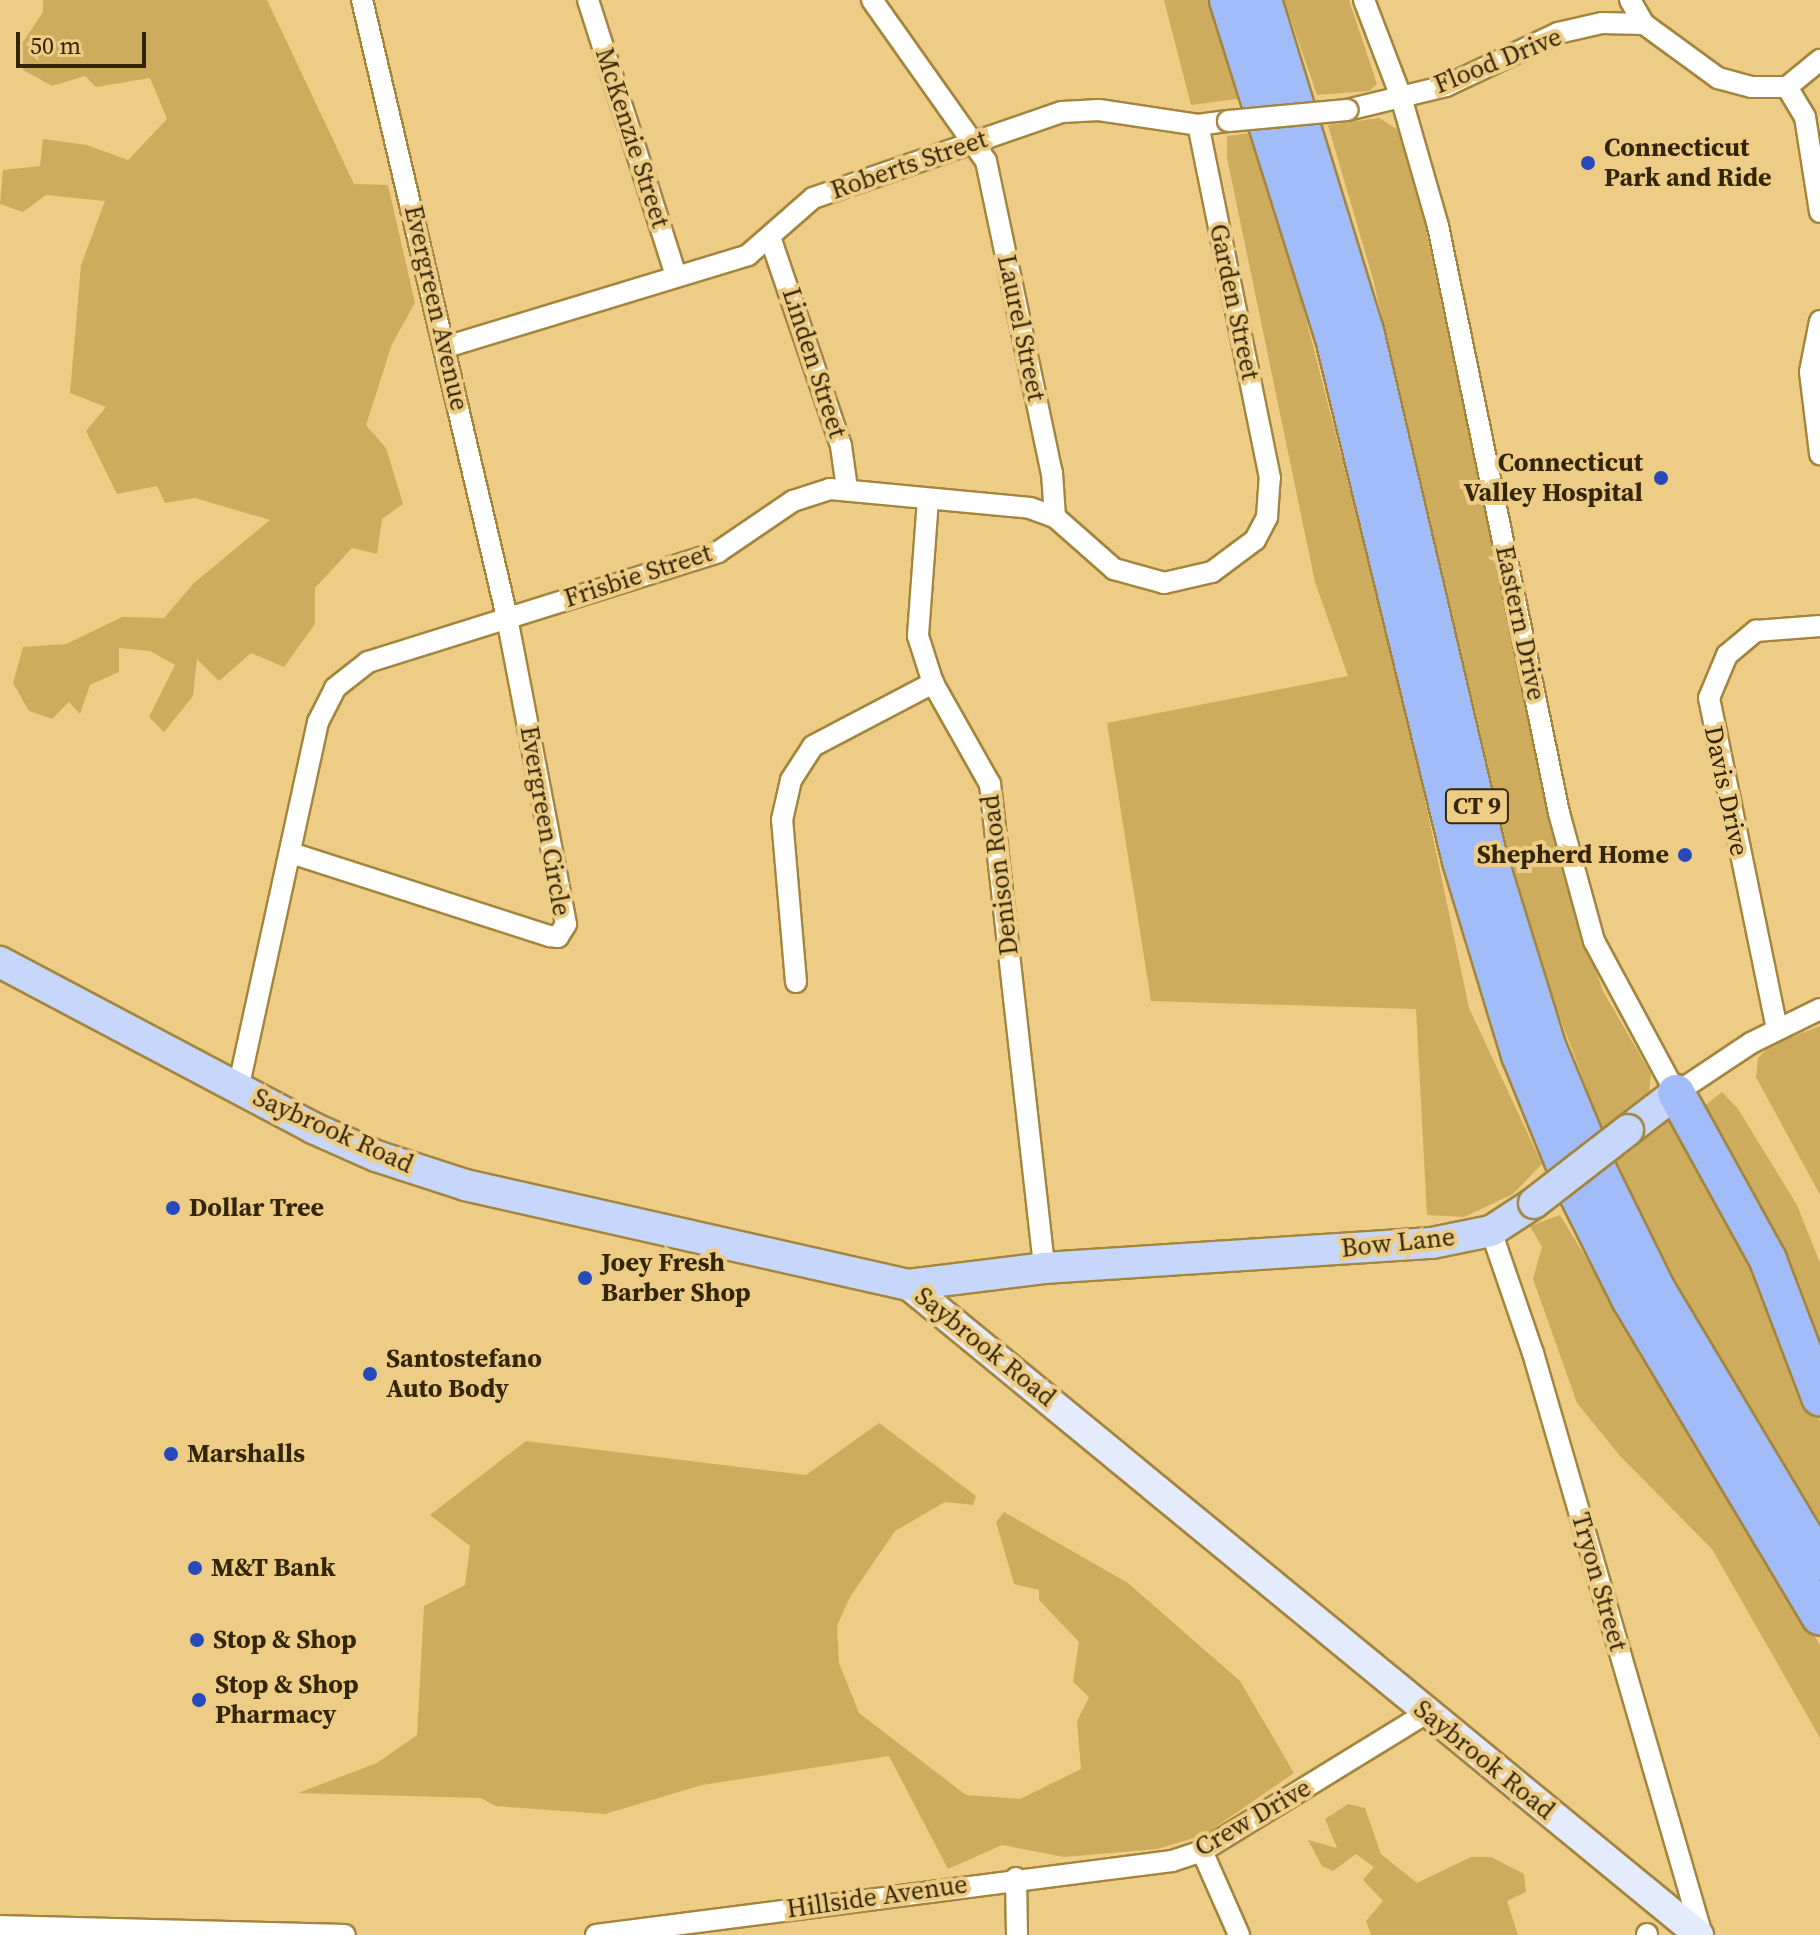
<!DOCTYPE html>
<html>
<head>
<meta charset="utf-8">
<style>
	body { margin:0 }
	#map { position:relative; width:1820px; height:1935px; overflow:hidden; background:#edcd86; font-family:"Source Serif 4",serif }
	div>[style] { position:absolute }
	.green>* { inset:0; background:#ceac5e }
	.roads { filter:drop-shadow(2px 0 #a3853e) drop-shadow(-2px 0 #a3853e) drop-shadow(0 2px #a3853e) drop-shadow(0 -2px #a3853e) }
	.street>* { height:20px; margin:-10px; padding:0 10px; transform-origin:10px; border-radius:10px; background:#fff }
	.secondary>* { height:28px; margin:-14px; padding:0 14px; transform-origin:14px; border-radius:14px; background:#e3ebfd }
	.primary>* { height:30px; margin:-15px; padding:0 15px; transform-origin:15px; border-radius:15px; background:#c7d7fb }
	.highway>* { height:36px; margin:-18px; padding:0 18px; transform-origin:18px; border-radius:18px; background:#a1bcf8 }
	.bridges { filter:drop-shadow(2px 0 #a3853e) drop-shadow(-2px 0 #a3853e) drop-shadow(0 2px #a3853e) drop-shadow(0 -2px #a3853e) }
	.street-bridge>* { height:20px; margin:-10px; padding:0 10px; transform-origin:10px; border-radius:10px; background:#fff }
	.primary-bridge>* { height:30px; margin:-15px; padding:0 15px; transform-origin:15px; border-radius:15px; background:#c7d7fb }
	.dots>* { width:22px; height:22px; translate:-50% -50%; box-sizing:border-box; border:4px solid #edcd86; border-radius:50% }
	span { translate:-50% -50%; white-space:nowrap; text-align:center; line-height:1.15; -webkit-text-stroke:8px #edcd86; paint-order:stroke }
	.shield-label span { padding:2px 6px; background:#edcd86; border:2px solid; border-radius:6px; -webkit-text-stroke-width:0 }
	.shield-label { font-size:24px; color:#332608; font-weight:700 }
	.street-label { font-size:26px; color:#332608 }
	.poi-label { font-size:26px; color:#332608; font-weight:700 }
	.left { translate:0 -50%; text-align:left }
	.right { translate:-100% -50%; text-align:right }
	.scale { position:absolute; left:16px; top:32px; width:130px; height:36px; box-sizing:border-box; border:4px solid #332608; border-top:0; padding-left:10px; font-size:24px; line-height:28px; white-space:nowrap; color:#332608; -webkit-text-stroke:6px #edcd86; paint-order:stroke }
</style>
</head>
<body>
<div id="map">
	<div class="green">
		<i style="clip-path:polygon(43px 0,267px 0,354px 184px,388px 185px,415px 303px,392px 344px,366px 425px,386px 448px,403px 504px,382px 519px,377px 554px,352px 548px,315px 588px,315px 624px,284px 667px,251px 653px,219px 681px,197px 659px,193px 696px,164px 732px,149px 717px,175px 665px,150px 651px,119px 648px,119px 672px,90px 685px,80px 714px,69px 702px,52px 719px,29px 711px,13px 683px,23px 647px,66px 644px,122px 617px,164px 618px,194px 583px,270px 520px,195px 498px,165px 503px,157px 486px,117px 494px,86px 431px,106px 407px,70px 393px,81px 265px,105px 201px,46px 195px,23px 212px,0 204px,3px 170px,40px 166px,43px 139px,87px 145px,128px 160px,167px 119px,150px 78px,96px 87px,85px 76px,52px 86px,23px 70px,23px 42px,43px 12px)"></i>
		<i style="clip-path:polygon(1164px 0,1209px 0,1244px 98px,1191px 105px)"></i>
		<i style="clip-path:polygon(1284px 0,1349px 0,1377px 84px,1369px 91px,1317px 95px)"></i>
		<i style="clip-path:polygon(1379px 118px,1400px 131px,1413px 170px,1562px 873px,1603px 991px,1651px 1074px,1649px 1093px,1602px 1129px,1541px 967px,1514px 876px,1373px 279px,1328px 125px)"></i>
		<i style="clip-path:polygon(1250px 133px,1261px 143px,1405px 705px,1469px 1008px,1542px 1164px,1513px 1194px,1464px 1217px,1427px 1215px,1416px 1009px,1151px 1001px,1107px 723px,1348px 676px,1315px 582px,1227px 158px,1227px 136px)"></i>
		<i style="clip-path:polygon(1820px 1026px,1820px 1195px,1756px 1077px,1758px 1058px,1771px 1045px)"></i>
		<i style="clip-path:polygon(1722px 1092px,1738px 1109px,1797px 1205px,1820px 1263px,1820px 1347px,1729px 1148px,1703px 1107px)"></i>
		<i style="clip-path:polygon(1667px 1119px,1681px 1123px,1806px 1376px,1820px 1422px,1820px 1522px,1693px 1315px,1614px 1159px)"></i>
		<i style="clip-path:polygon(1560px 1215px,1820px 1645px,1820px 1738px,1712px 1549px,1620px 1456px,1577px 1403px,1533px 1279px,1542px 1247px,1530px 1226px)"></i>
		<i style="clip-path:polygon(879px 1423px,976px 1496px,973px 1505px,945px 1502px,895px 1531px,850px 1597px,837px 1626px,839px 1663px,859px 1713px,966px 1795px,1020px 1799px,1081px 1769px,1077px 1721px,1089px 1697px,1073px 1682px,1079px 1642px,1039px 1600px,1039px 1590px,1014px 1584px,996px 1522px,1004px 1512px,1128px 1583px,1240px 1681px,1294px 1773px,1204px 1835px,1157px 1849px,1064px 1857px,1002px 1845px,948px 1869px,889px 1756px,702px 1785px,605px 1814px,495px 1806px,481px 1798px,298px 1793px,377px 1763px,417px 1735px,424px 1606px,465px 1585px,470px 1546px,430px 1515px,526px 1441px,806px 1475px)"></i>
		<i style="clip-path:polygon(1348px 1804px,1365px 1808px,1381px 1854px,1417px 1883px,1471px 1857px,1491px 1857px,1524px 1874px,1526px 1892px,1507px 1901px,1518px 1935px,1371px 1935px,1366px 1921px,1383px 1901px,1363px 1880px,1374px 1867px,1356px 1854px,1333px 1871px,1322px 1866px,1308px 1840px,1337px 1848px,1325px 1819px)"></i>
	</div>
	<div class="roads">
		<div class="street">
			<i style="left:588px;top:0;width:290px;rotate:72.3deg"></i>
			<i style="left:872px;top:0;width:197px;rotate:54.7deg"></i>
			<i style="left:986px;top:161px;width:319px;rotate:78.1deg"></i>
			<i style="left:1052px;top:473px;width:44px;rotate:86.1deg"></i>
			<i style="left:1364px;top:0;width:104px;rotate:69.1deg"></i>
			<i style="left:1401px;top:97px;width:134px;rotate:74deg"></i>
			<i style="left:1438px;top:226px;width:599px;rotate:78.35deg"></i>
			<i style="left:1559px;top:813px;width:133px;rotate:74.7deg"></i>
			<i style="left:1594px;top:941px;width:173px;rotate:61.7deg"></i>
			<i style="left:1676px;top:1093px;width:90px;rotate:-33.7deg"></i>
			<i style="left:1751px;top:1043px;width:77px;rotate:-26.2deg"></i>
			<i style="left:1630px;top:0;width:28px;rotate:60deg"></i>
			<i style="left:1644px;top:24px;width:92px;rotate:36.1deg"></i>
			<i style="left:1718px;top:78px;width:34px;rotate:15deg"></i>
			<i style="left:1751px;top:87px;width:36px"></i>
			<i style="left:1787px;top:87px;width:35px;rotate:59deg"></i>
			<i style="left:1805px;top:117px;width:96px;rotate:81deg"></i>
			<i style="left:1787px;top:87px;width:43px;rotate:-39.3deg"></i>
			<i style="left:1347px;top:110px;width:102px;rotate:-13.6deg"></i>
			<i style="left:1446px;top:86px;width:124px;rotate:-25.3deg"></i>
			<i style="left:1558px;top:33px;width:45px;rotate:-12.8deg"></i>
			<i style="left:1602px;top:23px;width:42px;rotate:1.4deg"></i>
			<i style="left:771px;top:240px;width:218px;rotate:71.2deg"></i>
			<i style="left:841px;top:446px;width:42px;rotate:81.9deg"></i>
			<i style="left:1820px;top:321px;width:52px;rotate:101.1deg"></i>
			<i style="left:1810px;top:372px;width:83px;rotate:83deg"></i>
			<i style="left:446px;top:347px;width:316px;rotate:-16.9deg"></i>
			<i style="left:748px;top:255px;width:86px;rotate:-41.2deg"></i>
			<i style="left:813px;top:198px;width:263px;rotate:-19.1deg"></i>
			<i style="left:1062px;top:112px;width:37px;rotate:-3deg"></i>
			<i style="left:1099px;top:110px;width:100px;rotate:8.6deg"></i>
			<i style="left:1198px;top:125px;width:30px;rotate:-8deg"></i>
			<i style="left:928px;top:499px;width:137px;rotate:94.2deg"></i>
			<i style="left:918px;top:636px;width:49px;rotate:72.3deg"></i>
			<i style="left:933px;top:683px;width:116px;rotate:60.6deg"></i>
			<i style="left:990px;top:784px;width:487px;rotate:83.6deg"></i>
			<i style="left:291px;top:853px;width:272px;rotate:17.8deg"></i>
			<i style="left:550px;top:936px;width:8px;rotate:7deg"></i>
			<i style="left:558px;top:937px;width:15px;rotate:-58deg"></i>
			<i style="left:566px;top:924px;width:313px;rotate:-100.9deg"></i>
			<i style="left:507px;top:617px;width:634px;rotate:-103.22deg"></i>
			<i style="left:796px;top:982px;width:163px;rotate:-94.9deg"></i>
			<i style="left:782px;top:820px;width:41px;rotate:-77.3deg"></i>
			<i style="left:791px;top:780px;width:40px;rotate:-57.1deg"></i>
			<i style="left:813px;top:746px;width:136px;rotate:-27.7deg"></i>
			<i style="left:1777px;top:1029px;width:338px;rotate:-101.6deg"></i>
			<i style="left:1709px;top:698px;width:47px;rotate:-67.3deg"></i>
			<i style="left:1727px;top:655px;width:38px;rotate:-40deg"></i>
			<i style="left:1756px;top:631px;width:64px;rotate:-4.5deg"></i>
			<i style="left:238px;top:1089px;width:376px;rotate:-77.7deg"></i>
			<i style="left:318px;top:722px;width:38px;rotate:-63deg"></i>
			<i style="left:335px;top:688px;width:42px;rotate:-38.2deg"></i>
			<i style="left:368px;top:662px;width:367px;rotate:-17.4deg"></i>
			<i style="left:718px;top:552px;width:91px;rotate:-34.2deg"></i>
			<i style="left:793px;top:501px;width:39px;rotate:-18deg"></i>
			<i style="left:830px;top:489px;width:201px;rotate:5.4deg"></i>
			<i style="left:1030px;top:508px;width:27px;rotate:20deg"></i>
			<i style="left:1055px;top:517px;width:79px;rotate:41.4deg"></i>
			<i style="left:1114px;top:569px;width:52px;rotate:15.6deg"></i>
			<i style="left:1164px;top:583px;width:49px;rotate:-12.9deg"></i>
			<i style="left:1212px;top:572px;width:54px;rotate:-36.7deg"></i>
			<i style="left:1255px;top:540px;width:26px;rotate:-62deg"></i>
			<i style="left:1267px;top:517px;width:39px;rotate:-86deg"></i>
			<i style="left:1270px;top:478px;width:360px;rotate:-101.5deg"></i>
			<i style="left:1491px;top:1231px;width:129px;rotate:71deg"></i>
			<i style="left:1533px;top:1353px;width:606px;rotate:73.81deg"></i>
			<i style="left:1202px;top:1851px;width:92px;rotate:66.2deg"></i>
			<i style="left:1016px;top:1878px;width:57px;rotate:89deg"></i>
			<i style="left:0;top:1926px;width:345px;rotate:1.5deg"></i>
			<i style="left:1647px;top:1934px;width:1px;rotate:90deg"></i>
			<i style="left:596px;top:1935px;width:581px;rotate:-7.32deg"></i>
			<i style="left:1172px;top:1861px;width:32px;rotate:-18deg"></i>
			<i style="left:1202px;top:1851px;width:263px;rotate:-31.6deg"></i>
		</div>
		<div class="secondary">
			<i style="left:908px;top:1285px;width:1024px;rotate:39.41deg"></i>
		</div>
		<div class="primary">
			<i style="left:0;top:962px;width:354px;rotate:27.9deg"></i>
			<i style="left:313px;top:1128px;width:69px;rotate:24deg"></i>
			<i style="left:376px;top:1156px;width:94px;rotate:18deg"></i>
			<i style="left:465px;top:1185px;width:454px;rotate:12.7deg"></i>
			<i style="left:908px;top:1285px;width:137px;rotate:-7.1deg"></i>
			<i style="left:1044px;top:1268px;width:389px;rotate:-3.7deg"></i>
			<i style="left:1432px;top:1243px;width:60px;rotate:-11.5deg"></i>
			<i style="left:1491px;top:1231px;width:51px;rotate:-33.1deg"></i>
			<i style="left:1628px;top:1130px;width:61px;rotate:-37.6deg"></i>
		</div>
		<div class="highway">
			<i style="left:1228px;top:0;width:354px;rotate:72.6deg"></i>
			<i style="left:1334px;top:338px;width:538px;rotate:76.35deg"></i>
			<i style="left:1461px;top:861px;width:203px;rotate:73.1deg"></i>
			<i style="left:1520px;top:1055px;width:138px;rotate:67.9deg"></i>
			<i style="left:1572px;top:1183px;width:130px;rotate:63.4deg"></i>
			<i style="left:1630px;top:1299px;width:370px;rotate:59.1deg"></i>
			<i style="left:1263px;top:0;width:346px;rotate:72.9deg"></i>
			<i style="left:1365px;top:331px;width:538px;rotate:76.79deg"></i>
			<i style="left:1488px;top:855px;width:200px;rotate:72.8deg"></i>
			<i style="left:1547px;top:1046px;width:134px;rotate:67.6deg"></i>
			<i style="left:1598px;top:1170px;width:134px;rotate:63.8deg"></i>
			<i style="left:1657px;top:1290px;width:317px;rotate:59.1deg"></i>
			<i style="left:1676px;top:1093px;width:191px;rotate:61.1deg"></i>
			<i style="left:1768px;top:1260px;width:147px;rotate:69.2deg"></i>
		</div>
	</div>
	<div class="bridges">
		<div class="street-bridge">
			<i style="left:1228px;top:121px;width:120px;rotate:-5.3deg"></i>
		</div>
		<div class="primary-bridge">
			<i style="left:1534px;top:1203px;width:119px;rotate:-37.8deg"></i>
		</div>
	</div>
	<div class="dots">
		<i style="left:1588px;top:163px;background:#264ab9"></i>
		<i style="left:1661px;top:478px;background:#264ab9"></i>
		<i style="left:1685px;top:855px;background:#264ab9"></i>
		<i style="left:173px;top:1208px;background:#264ab9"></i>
		<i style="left:585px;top:1278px;background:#264ab9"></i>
		<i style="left:370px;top:1374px;background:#264ab9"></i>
		<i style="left:171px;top:1454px;background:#264ab9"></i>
		<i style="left:195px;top:1568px;background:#264ab9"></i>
		<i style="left:197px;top:1640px;background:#264ab9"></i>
		<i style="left:199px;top:1700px;background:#264ab9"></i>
	</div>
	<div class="shield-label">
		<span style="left:1477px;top:806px">CT 9</span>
	</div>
	<div class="street-label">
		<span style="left:1498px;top:61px;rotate:-22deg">Flood Drive</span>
		<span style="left:632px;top:138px;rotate:72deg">McKenzie Street</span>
		<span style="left:909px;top:165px;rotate:-19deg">Roberts Street</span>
		<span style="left:1234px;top:302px;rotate:78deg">Garden Street</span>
		<span style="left:436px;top:308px;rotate:77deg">Evergreen Avenue</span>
		<span style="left:1021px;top:328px;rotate:78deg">Laurel Street</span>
		<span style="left:814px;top:363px;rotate:72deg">Linden Street</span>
		<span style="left:638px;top:576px;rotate:-18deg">Frisbie Street</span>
		<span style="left:1520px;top:623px;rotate:78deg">Eastern Drive</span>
		<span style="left:1726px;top:791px;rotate:78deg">Davis Drive</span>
		<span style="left:545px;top:821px;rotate:80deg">Evergreen Circle</span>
		<span style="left:1000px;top:875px;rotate:-97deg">Denison Road</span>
		<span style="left:333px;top:1131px;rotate:24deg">Saybrook Road</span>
		<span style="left:1398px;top:1243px;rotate:-6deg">Bow Lane</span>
		<span style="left:985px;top:1347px;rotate:39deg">Saybrook Road</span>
		<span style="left:1599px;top:1582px;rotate:74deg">Tryon Street</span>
		<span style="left:1484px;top:1760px;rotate:39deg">Saybrook Road</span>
		<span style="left:1253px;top:1818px;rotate:-30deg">Crew Drive</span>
		<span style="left:877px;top:1897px;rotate:-8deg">Hillside Avenue</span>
	</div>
	<div class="poi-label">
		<span class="left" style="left:1604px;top:163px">Connecticut<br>Park and Ride</span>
		<span class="right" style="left:1643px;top:478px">Connecticut<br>Valley Hospital</span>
		<span class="right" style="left:1669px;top:855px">Shepherd Home</span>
		<span class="left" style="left:189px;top:1208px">Dollar Tree</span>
		<span class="left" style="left:601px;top:1278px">Joey Fresh<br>Barber Shop</span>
		<span class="left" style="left:386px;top:1374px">Santostefano<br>Auto Body</span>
		<span class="left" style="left:187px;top:1454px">Marshalls</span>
		<span class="left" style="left:211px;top:1568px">M&amp;T Bank</span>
		<span class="left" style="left:213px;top:1640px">Stop &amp; Shop</span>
		<span class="left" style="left:215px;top:1700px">Stop &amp; Shop<br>Pharmacy</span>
	</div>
	<div class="scale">50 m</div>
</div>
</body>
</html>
